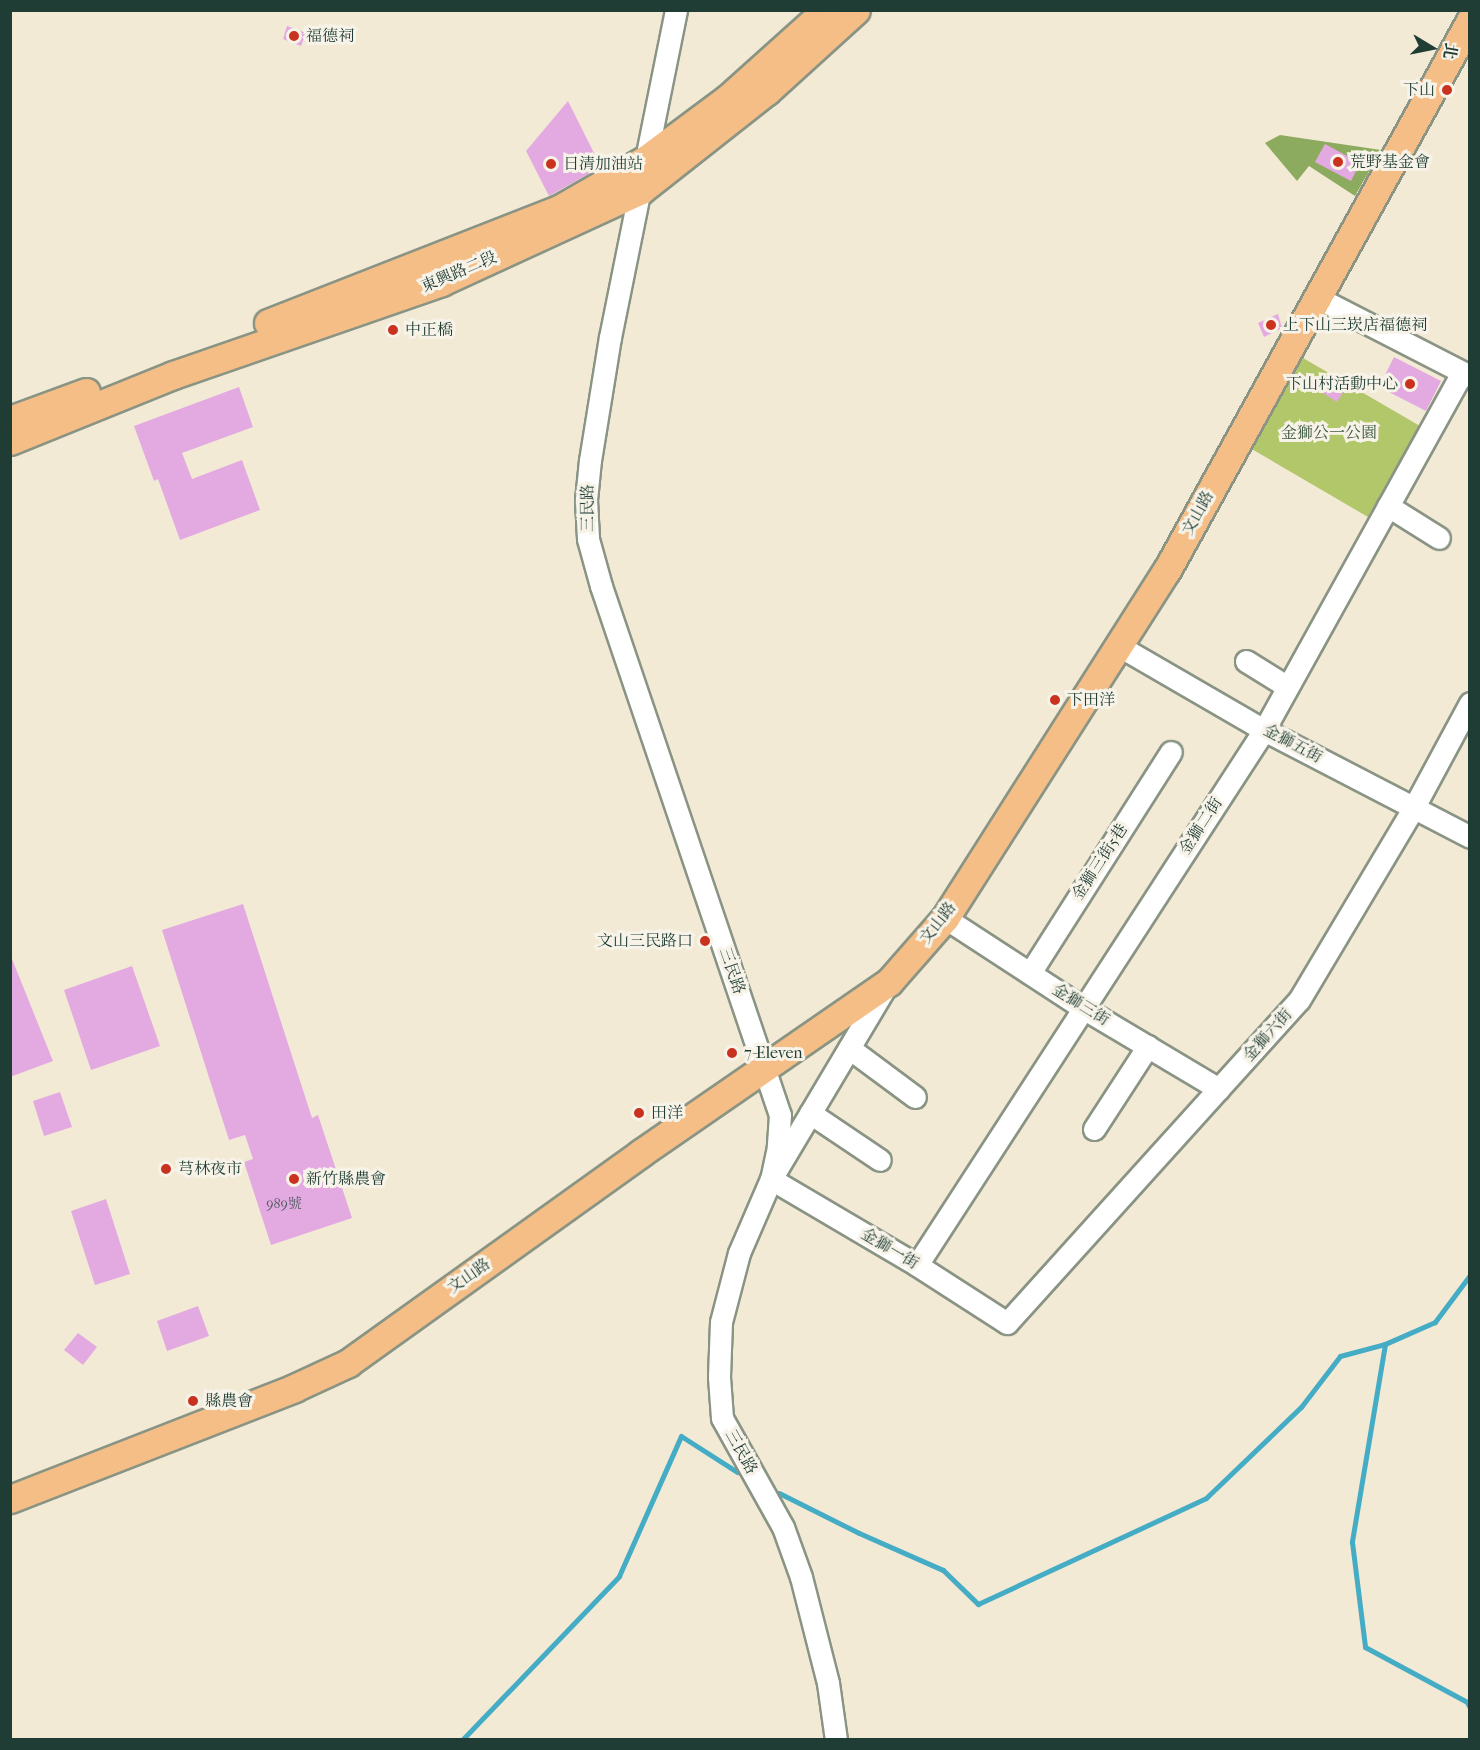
<!DOCTYPE html>
<html>
<head>
<meta charset="utf-8">
<style>
	body { margin:0 }
	#map { position:relative; width:1480px; height:1750px; overflow:hidden; background:#f3ead5; font-family:"IM FELL French Canon","Noto Serif TC",serif }
	div>[style] { position:absolute }
	.green>* { inset:0; background:#b2c66a }
	.forest>* { inset:0; background:#8dab5e }
	.stream>* { height:5px; margin:-2.5px; padding:0 2.5px; transform-origin:2.5px; border-radius:2.5px; background:#45acc5 }
	.building>* { inset:0; background:#e3aae2 }
	.roads { filter:drop-shadow(2px 0 #899484) drop-shadow(-2px 0 #899484) drop-shadow(0 2px #899484) drop-shadow(0 -2px #899484) }
	.minor>* { height:21px; margin:-10.5px; padding:0 10.5px; transform-origin:10.5px; border-radius:10.5px; background:#fff }
	.major>* { height:27px; margin:-13.5px; padding:0 13.5px; transform-origin:13.5px; border-radius:13.5px; background:#f6be87 }
	.dots>* { width:16px; height:16px; translate:-50% -50%; box-sizing:border-box; border:3px solid #f7f3e8; border-radius:50% }
	span { translate:-50% -50%; white-space:nowrap; text-align:center; line-height:1.15; -webkit-text-stroke:6px #f7f3e8; paint-order:stroke }
	.number-label { font-size:14px; color:#505860 }
	.number-label span { -webkit-text-stroke-width:0 }
	.poi-label { font-size:16px; color:#1f3d34 }
	.left { translate:0 -50%; text-align:left }
	.right { translate:-100% -50%; text-align:right }
	.street-label { font-size:16px; color:#1f3d34 }
	.park-label { font-size:16px; color:#3c583f }
	.frame { position:absolute; inset:0; border:12px solid #1f3d34; pointer-events:none }
	.north { position:absolute; left:1402px; top:18px; width:60px; height:60px; -webkit-text-stroke:4px #f7f3e8; paint-order:stroke; rotate:100deg; font-size:16px; font-weight:700; line-height:24px; text-align:center; color:#1f3d34 }
	.north::after { content:''; display:block; margin:auto; width:21px; height:27px; background:#1f3d34; clip-path:polygon(50% 0,100% 100%,50% 72%,0 100%) }
</style>
</head>
<body>
<div id="map">
	<div class="green">
		<i style="clip-path:polygon(1303px 358px,1420px 426px,1368px 517px,1250px 448px)"></i>
	</div>
	<div class="forest">
		<i style="clip-path:polygon(1280px 135px,1381px 150px,1355px 196px,1309px 166px,1297px 181px,1265px 143px)"></i>
	</div>
	<div class="stream">
		<i style="left:1470px;top:1275px;width:59px;rotate:126.7deg"></i>
		<i style="left:1435px;top:1322px;width:55px;rotate:156.3deg"></i>
		<i style="left:1385px;top:1344px;width:201px;rotate:99.5deg"></i>
		<i style="left:1352px;top:1542px;width:106px;rotate:82.9deg"></i>
		<i style="left:1365px;top:1647px;width:116px;rotate:28.3deg"></i>
		<i style="left:1467px;top:1702px;width:7px;rotate:63deg"></i>
		<i style="left:779px;top:1493px;width:89px;rotate:26.6deg"></i>
		<i style="left:859px;top:1533px;width:92px;rotate:23.8deg"></i>
		<i style="left:943px;top:1570px;width:49px;rotate:44.2deg"></i>
		<i style="left:978px;top:1604px;width:251px;rotate:-24.9deg"></i>
		<i style="left:1206px;top:1498px;width:132px;rotate:-43.8deg"></i>
		<i style="left:1301px;top:1407px;width:64px;rotate:-52.6deg"></i>
		<i style="left:1340px;top:1356px;width:47px;rotate:-14.9deg"></i>
		<i style="left:462px;top:1740px;width:227px;rotate:-46.2deg"></i>
		<i style="left:619px;top:1576px;width:153px;rotate:-66.1deg"></i>
		<i style="left:681px;top:1436px;width:67px;rotate:32.7deg"></i>
	</div>
	<div class="building">
		<i style="clip-path:polygon(287px 26px,306px 33px,301px 46px,283px 39px)"></i>
		<i style="clip-path:polygon(568px 101px,601px 167px,549px 196px,526px 151px)"></i>
		<i style="clip-path:polygon(1325px 144px,1360px 163px,1351px 181px,1315px 162px)"></i>
		<i style="clip-path:polygon(1278px 314px,1282px 328px,1264px 337px,1258px 323px)"></i>
		<i style="clip-path:polygon(1394px 357px,1441px 381px,1426px 411px,1379px 387px)"></i>
		<i style="clip-path:polygon(1332px 380px,1345px 389px,1337px 402px,1323px 393px)"></i>
		<i style="clip-path:polygon(239px 387px,253px 427px,182px 453px,192px 479px,242px 460px,260px 510px,180px 540px,158px 479px,154px 481px,134px 426px)"></i>
		<i style="clip-path:polygon(243px 904px,312px 1118px,318px 1115px,352px 1218px,271px 1245px,244px 1162px,253px 1159px,245px 1135px,229px 1140px,162px 930px)"></i>
		<i style="clip-path:polygon(10px 954px,53px 1061px,10px 1077px)"></i>
		<i style="clip-path:polygon(132px 966px,160px 1046px,91px 1070px,64px 990px)"></i>
		<i style="clip-path:polygon(60px 1092px,72px 1127px,44px 1136px,33px 1101px)"></i>
		<i style="clip-path:polygon(106px 1199px,130px 1274px,95px 1285px,71px 1211px)"></i>
		<i style="clip-path:polygon(198px 1306px,209px 1336px,167px 1351px,157px 1321px)"></i>
		<i style="clip-path:polygon(78px 1333px,97px 1347px,83px 1365px,64px 1350px)"></i>
	</div>
	<div class="roads">
		<div class="minor">
			<i style="left:676px;top:10px;width:334px;rotate:101.4deg"></i>
			<i style="left:610px;top:337px;width:125px;rotate:99.2deg"></i>
			<i style="left:590px;top:460px;width:40px;rotate:95.7deg"></i>
			<i style="left:586px;top:500px;width:39px;rotate:87deg"></i>
			<i style="left:588px;top:539px;width:49px;rotate:74.5deg"></i>
			<i style="left:601px;top:586px;width:558px;rotate:71.31deg"></i>
			<i style="left:780px;top:1115px;width:32px;rotate:94deg"></i>
			<i style="left:778px;top:1147px;width:33px;rotate:102deg"></i>
			<i style="left:771px;top:1179px;width:81px;rotate:113.4deg"></i>
			<i style="left:739px;top:1253px;width:71px;rotate:104.6deg"></i>
			<i style="left:721px;top:1322px;width:55px;rotate:92.1deg"></i>
			<i style="left:719px;top:1377px;width:41px;rotate:85.8deg"></i>
			<i style="left:722px;top:1418px;width:125px;rotate:60.8deg"></i>
			<i style="left:783px;top:1527px;width:53px;rotate:70.2deg"></i>
			<i style="left:801px;top:1577px;width:109px;rotate:75.7deg"></i>
			<i style="left:828px;top:1683px;width:58px;rotate:82deg"></i>
			<i style="left:1318px;top:298px;width:171px;rotate:27.2deg"></i>
			<i style="left:1388px;top:506px;width:60px;rotate:32.1deg"></i>
			<i style="left:1119px;top:646px;width:168px;rotate:30.1deg"></i>
			<i style="left:1264px;top:730px;width:232px;rotate:27.4deg"></i>
			<i style="left:1246px;top:661px;width:49px;rotate:31.8deg"></i>
			<i style="left:945px;top:918px;width:165px;rotate:33.1deg"></i>
			<i style="left:1083px;top:1008px;width:158px;rotate:30.8deg"></i>
			<i style="left:1030px;top:973px;width:262px;rotate:-57.5deg"></i>
			<i style="left:886px;top:986px;width:225px;rotate:120.8deg"></i>
			<i style="left:771px;top:1179px;width:169px;rotate:30.5deg"></i>
			<i style="left:917px;top:1265px;width:107px;rotate:32.8deg"></i>
			<i style="left:1007px;top:1323px;width:435px;rotate:-47.9deg"></i>
			<i style="left:1299px;top:1000px;width:225px;rotate:-59.2deg"></i>
			<i style="left:1414px;top:807px;width:118px;rotate:-61.7deg"></i>
			<i style="left:849px;top:1048px;width:82px;rotate:36.6deg"></i>
			<i style="left:810px;top:1113px;width:84px;rotate:33.9deg"></i>
			<i style="left:1094px;top:1129px;width:99px;rotate:-57deg"></i>
			<i style="left:917px;top:1265px;width:638px;rotate:-57.03deg"></i>
			<i style="left:1264px;top:730px;width:408px;rotate:-61deg"></i>
		</div>
		<div class="major">
			<i style="left:268px;top:323px;width:313px;rotate:-21.4deg"></i>
			<i style="left:559px;top:209px;width:100px;rotate:-29.9deg"></i>
			<i style="left:646px;top:159px;width:102px;rotate:-36.6deg"></i>
			<i style="left:728px;top:98px;width:132px;rotate:-41.9deg"></i>
			<i style="left:10px;top:420px;width:81px;rotate:-20.2deg"></i>
			<i style="left:10px;top:441px;width:176px;rotate:-22deg"></i>
			<i style="left:173px;top:375px;width:284px;rotate:-19.1deg"></i>
			<i style="left:441px;top:282px;width:220px;rotate:-24.7deg"></i>
			<i style="left:641px;top:190px;width:160px;rotate:-38.2deg"></i>
			<i style="left:767px;top:91px;width:120px;rotate:-42.3deg"></i>
			<i style="left:10px;top:1499px;width:305px;rotate:-21.3deg"></i>
			<i style="left:294px;top:1388px;width:60px;rotate:-24.8deg"></i>
			<i style="left:348px;top:1363px;width:360px;rotate:-35.6deg"></i>
			<i style="left:641px;top:1153px;width:301px;rotate:-34.6deg"></i>
			<i style="left:889px;top:982px;width:85px;rotate:-48.8deg"></i>
			<i style="left:945px;top:918px;width:413px;rotate:-57.5deg"></i>
			<i style="left:1167px;top:570px;width:627px;rotate:-61.11deg"></i>
		</div>
	</div>
	<div class="dots">
		<i style="left:294px;top:36px;background:#c8321e"></i>
		<i style="left:1447px;top:90px;background:#c8321e"></i>
		<i style="left:1338px;top:162px;background:#c8321e"></i>
		<i style="left:551px;top:164px;background:#c8321e"></i>
		<i style="left:1271px;top:325px;background:#c8321e"></i>
		<i style="left:393px;top:330px;background:#c8321e"></i>
		<i style="left:1410px;top:384px;background:#c8321e"></i>
		<i style="left:1055px;top:700px;background:#c8321e"></i>
		<i style="left:705px;top:941px;background:#c8321e"></i>
		<i style="left:732px;top:1053px;background:#c8321e"></i>
		<i style="left:639px;top:1113px;background:#c8321e"></i>
		<i style="left:166px;top:1169px;background:#c8321e"></i>
		<i style="left:294px;top:1179px;background:#c8321e"></i>
		<i style="left:193px;top:1401px;background:#c8321e"></i>
	</div>
	<div class="number-label">
		<span style="left:284px;top:1204px">989號</span>
	</div>
	<div class="poi-label">
		<span class="left" style="left:306px;top:36px">福德祠</span>
		<span class="right" style="left:1435px;top:90px">下山</span>
		<span class="left" style="left:1350px;top:162px">荒野基金會</span>
		<span class="left" style="left:563px;top:164px">日清加油站</span>
		<span class="left" style="left:1283px;top:325px">上下山三崁店福德祠</span>
		<span class="left" style="left:405px;top:330px">中正橋</span>
		<span class="right" style="left:1398px;top:384px">下山村活動中心</span>
		<span class="left" style="left:1067px;top:700px">下田洋</span>
		<span class="right" style="left:693px;top:941px">文山三民路口</span>
		<span class="left" style="left:744px;top:1053px">7-Eleven</span>
		<span class="left" style="left:651px;top:1113px">田洋</span>
		<span class="left" style="left:178px;top:1169px">芎林夜市</span>
		<span class="left" style="left:306px;top:1179px">新竹縣農會</span>
		<span class="left" style="left:205px;top:1401px">縣農會</span>
	</div>
	<div class="street-label">
		<span style="left:459px;top:272px;rotate:-23deg">東興路二段</span>
		<span style="left:588px;top:508px;rotate:-90deg">三民路</span>
		<span style="left:1198px;top:513px;rotate:-61deg">文山路</span>
		<span style="left:1293px;top:744px;rotate:28deg">金獅五街</span>
		<span style="left:1201px;top:826px;rotate:-57deg">金獅二街</span>
		<span style="left:1100px;top:862px;rotate:-57deg">金獅三街5巷</span>
		<span style="left:938px;top:923px;rotate:-52deg">文山路</span>
		<span style="left:732px;top:971px;rotate:71deg">三民路</span>
		<span style="left:1081px;top:1005px;rotate:32deg">金獅三街</span>
		<span style="left:1268px;top:1035px;rotate:-48deg">金獅六街</span>
		<span style="left:890px;top:1249px;rotate:31deg">金獅一街</span>
		<span style="left:469px;top:1276px;rotate:-35deg">文山路</span>
		<span style="left:741px;top:1452px;rotate:61deg">三民路</span>
	</div>
	<div class="park-label">
		<span style="left:1329px;top:433px">金獅公一公園</span>
	</div>
	<div class="frame"></div>
	<div class="north">北</div>
</div>
</body>
</html>
